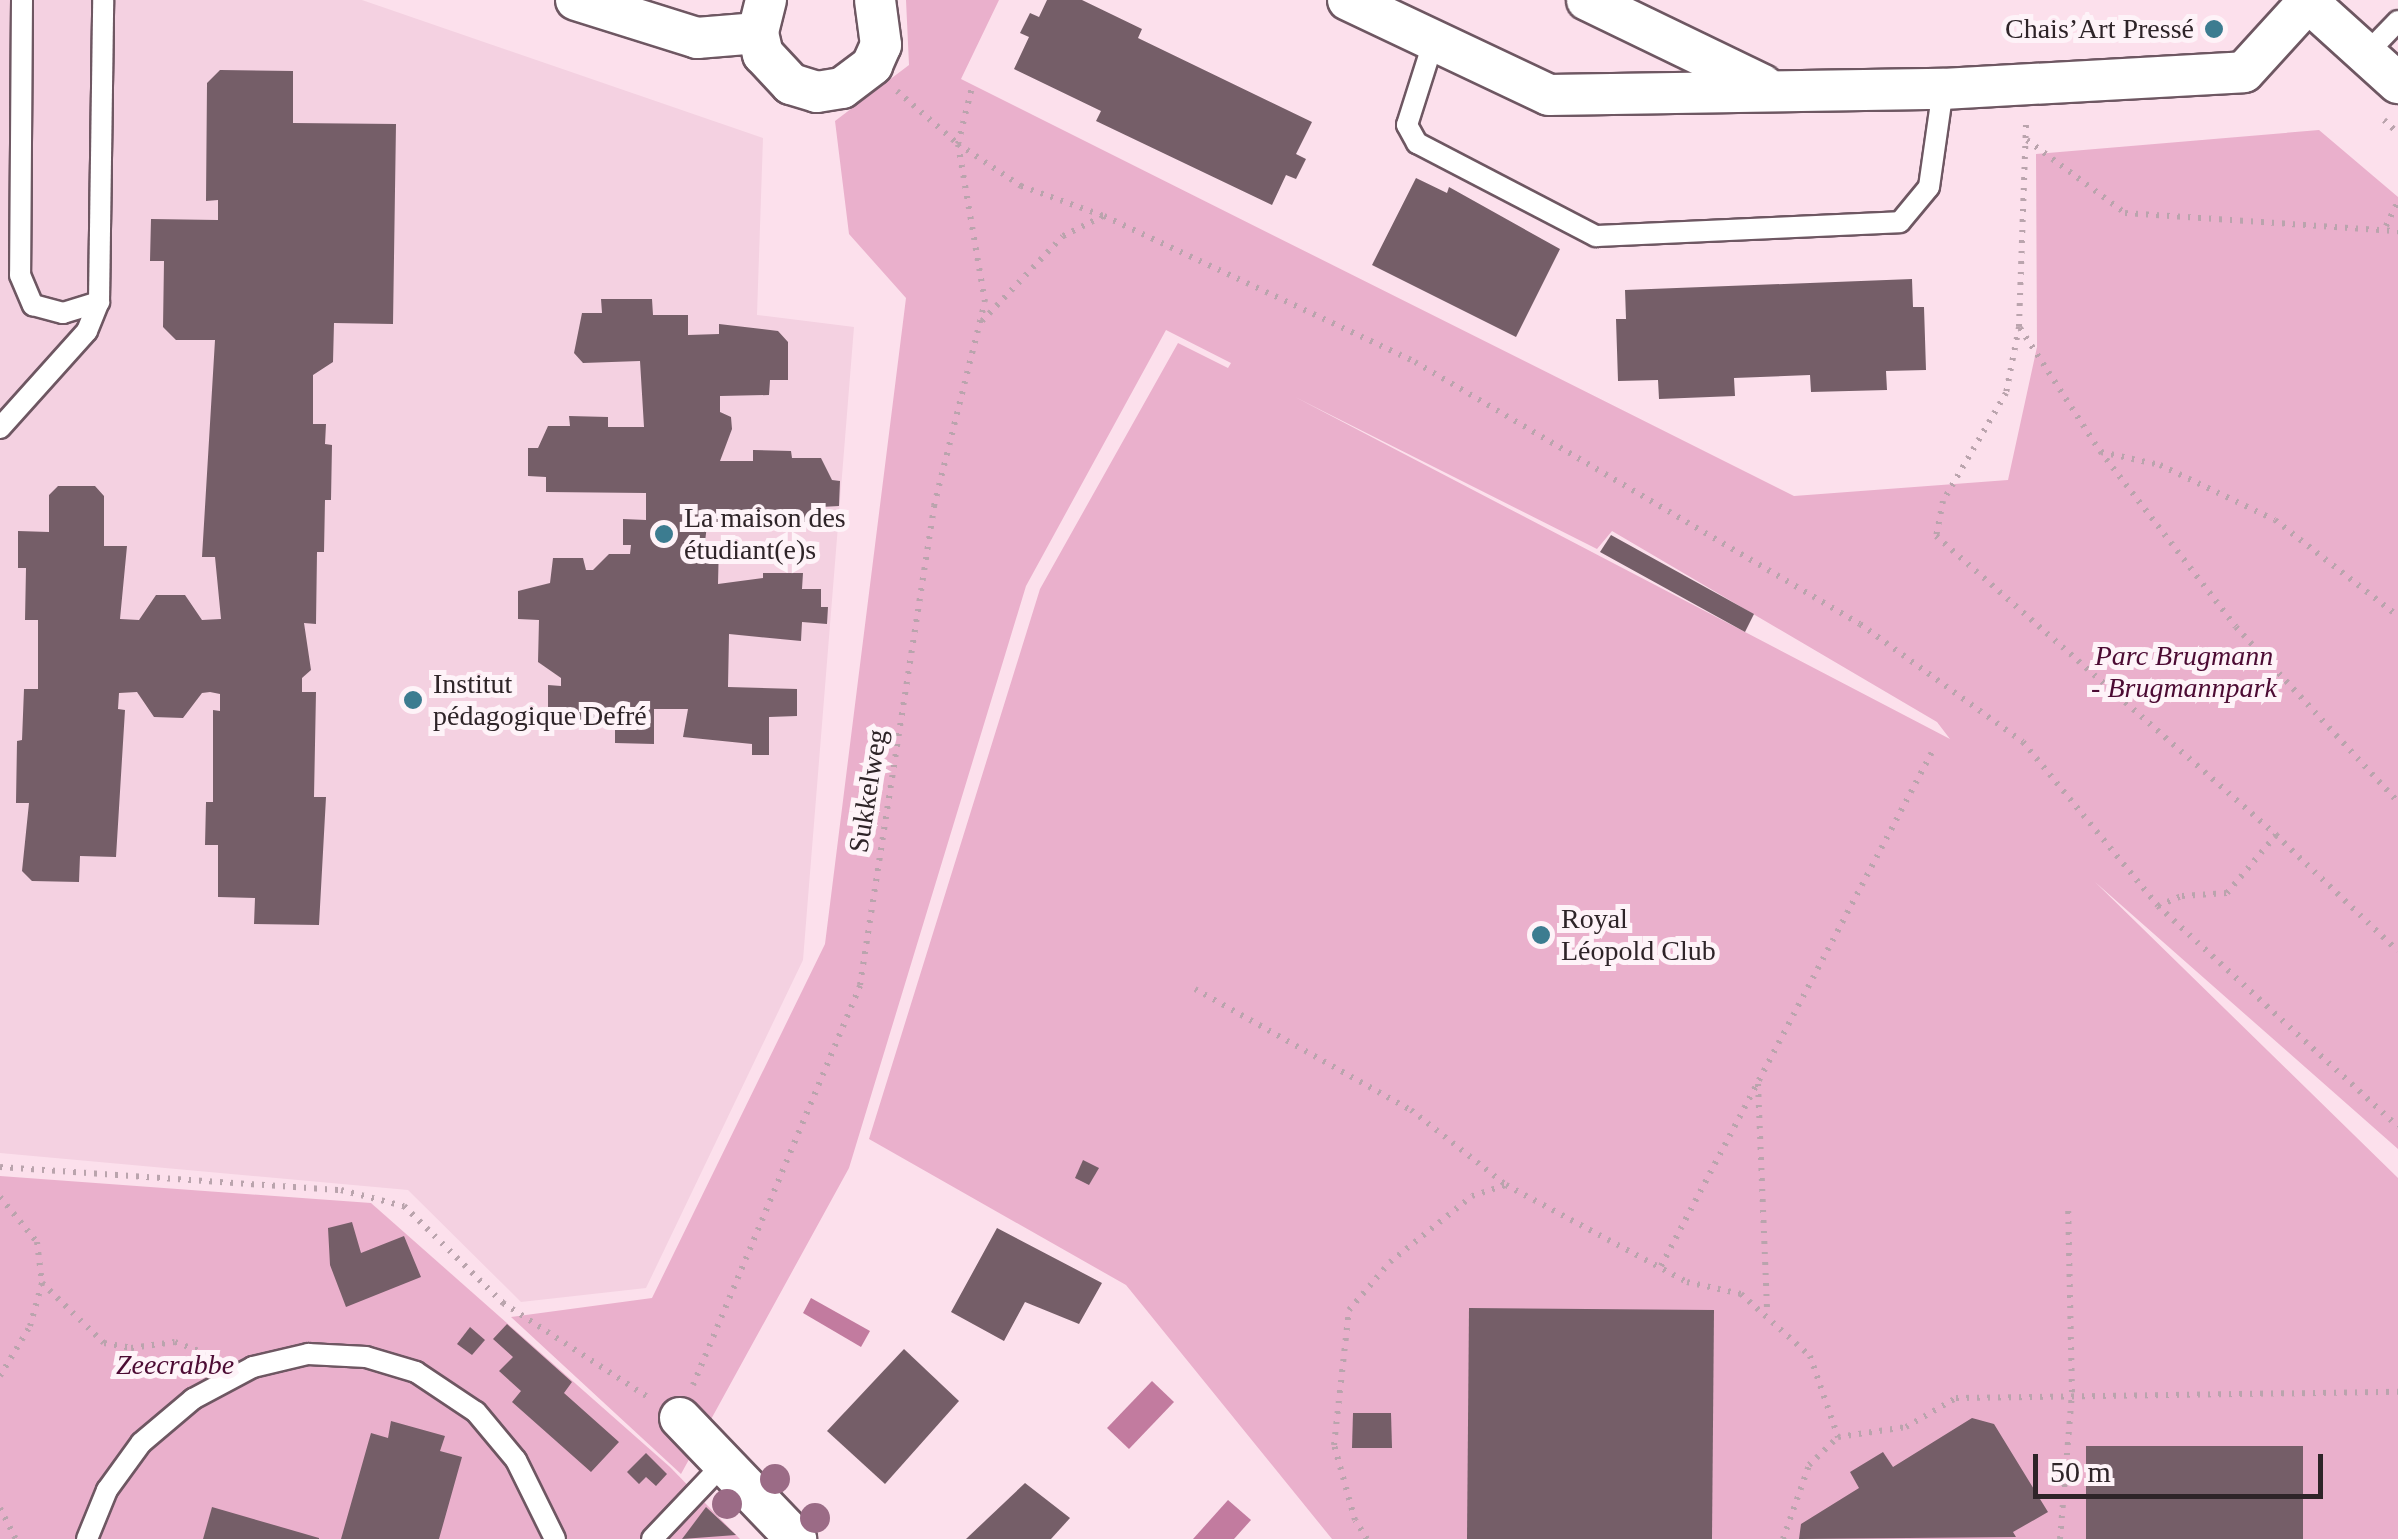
<!DOCTYPE html>
<html>
<head>
<meta charset="utf-8">
<style>
	body { margin:0 }
	#map { position:relative; width:2398px; height:1539px; overflow:hidden; background:#fce0ec; font-family:Georgia,serif }
	div>[style] { position:absolute }
	.built>* { inset:0; background:#f4d1e1 }
	.green>* { inset:0; background:#eab0cc }
	.water>* { inset:0; background:#c27b9f }
	.building>* { inset:0; background:#755e68 }
	.path>* { height:6px; margin-top:-3px; transform-origin:0; background:repeating-linear-gradient(90deg,#baa4ad 0 2.5px,transparent 0 10.5px) }
	.roads { filter:drop-shadow(2px 0 #6e5762) drop-shadow(-2px 0 #6e5762) drop-shadow(0 2px #6e5762) drop-shadow(0 -2px #6e5762) }
	.service>* { height:20px; margin:-10px; padding:0 10px; transform-origin:10px; border-radius:10px; background:#fff }
	.minor>* { height:40px; margin:-20px; padding:0 20px; transform-origin:20px; border-radius:20px; background:#fff }
	.trees>* { width:30px; height:30px; margin:-15px; border-radius:50%; background:#9b6b86 }
	.dots>* { width:28px; height:28px; translate:-50% -50%; box-sizing:border-box; border:5px solid #fef3f8; border-radius:50% }
	span { translate:-50% -50%; white-space:nowrap; text-align:center; line-height:1.15; -webkit-text-stroke:10px #fef3f8; paint-order:stroke }
	.poi-label { font-size:28px; color:#2e2428 }
	.right { translate:-100% -50%; text-align:right }
	.left { translate:0 -50%; text-align:left }
	.park-label { font-size:28px; color:#4c0b33; font-style:italic }
	.street-label { font-size:28px; color:#2e2428 }
	.scale { position:absolute; left:2033px; top:1454px; width:290px; height:45px; box-sizing:border-box; border:5px solid #2e2428; border-top:0; padding-left:12px; font-size:30px; line-height:35px; white-space:nowrap; color:#2e2428; -webkit-text-stroke:8px #fef3f8; paint-order:stroke }
</style>
</head>
<body>
<div id="map">
	<div class="built">
		<i style="clip-path:polygon(0 0,362px 0,763px 138px,757px 315px,854px 327px,803px 960px,646px 1288px,521px 1302px,408px 1190px,0 1153px)"></i>
	</div>
	<div class="green">
		<i style="clip-path:polygon(evenodd,906px 0,999px 0,961px 79px,1794px 496px,2008px 480px,2037px 347px,2036px 154px,2319px 130px,2398px 197px,2398px 1149px,2095px 882px,2398px 1178px,2398px 1539px,1332px 1539px,1126px 1285px,869px 1139px,1040px 589px,1178px 343px,1228px 368px,1231px 363px,1166px 330px,1026px 586px,849px 1168px,681px 1474px,511px 1317px,652px 1298px,825px 944px,906px 298px,849px 234px,835px 121px,909px 65px,906px 0,1295px 397px,1597px 549px,1612px 531px,1937px 722px,1950px 739px,1295px 397px)"></i>
		<i style="clip-path:polygon(0 1176px,371px 1203px,670px 1467px,740px 1539px,0 1539px)"></i>
	</div>
	<div class="water">
		<i style="clip-path:polygon(811px 1298px,870px 1331px,861px 1347px,803px 1313px)"></i>
		<i style="clip-path:polygon(1152px 1381px,1174px 1402px,1129px 1449px,1107px 1428px)"></i>
		<i style="clip-path:polygon(1228px 1500px,1251px 1520px,1234px 1539px,1193px 1539px)"></i>
	</div>
	<div class="building">
		<i style="clip-path:polygon(1047px 0,1082px 0,1142px 29px,1138px 38px,1312px 122px,1296px 154px,1306px 159px,1296px 179px,1286px 175px,1272px 205px,1096px 121px,1101px 111px,1014px 69px,1029px 37px,1020px 33px,1030px 13px,1039px 17px)"></i>
		<i style="clip-path:polygon(220px 70px,293px 71px,293px 123px,396px 124px,393px 324px,334px 323px,333px 362px,313px 375px,313px 424px,326px 424px,325px 444px,332px 445px,331px 500px,325px 500px,324px 552px,317px 552px,316px 624px,304px 623px,311px 670px,302px 678px,302px 692px,316px 692px,314px 797px,326px 797px,319px 925px,254px 924px,255px 898px,218px 897px,218px 845px,205px 845px,206px 802px,213px 802px,213px 710px,220px 711px,220px 694px,210px 692px,202px 693px,183px 718px,154px 717px,137px 692px,119px 693px,118px 709px,125px 710px,116px 857px,80px 856px,79px 882px,32px 881px,22px 871px,29px 803px,16px 803px,17px 741px,22px 740px,24px 689px,38px 689px,38px 620px,25px 620px,26px 568px,18px 568px,18px 531px,49px 532px,49px 495px,58px 486px,95px 486px,104px 496px,104px 546px,127px 546px,120px 619px,139px 620px,156px 595px,185px 595px,202px 620px,221px 619px,215px 557px,202px 557px,215px 340px,176px 340px,163px 327px,164px 261px,150px 261px,151px 219px,218px 220px,218px 200px,206px 201px,207px 83px)"></i>
		<i style="clip-path:polygon(1416px 178px,1447px 193px,1449px 187px,1560px 249px,1516px 337px,1372px 265px)"></i>
		<i style="clip-path:polygon(1912px 279px,1913px 307px,1924px 307px,1926px 370px,1886px 371px,1887px 390px,1811px 392px,1810px 375px,1734px 378px,1735px 396px,1659px 399px,1658px 380px,1618px 381px,1616px 319px,1626px 319px,1625px 290px)"></i>
		<i style="clip-path:polygon(601px 299px,652px 299px,653px 315px,688px 315px,688px 335px,719px 334px,719px 324px,778px 331px,788px 342px,788px 380px,770px 380px,769px 395px,720px 396px,720px 412px,731px 417px,732px 429px,720px 461px,753px 461px,753px 450px,791px 451px,792px 458px,821px 458px,832px 480px,840px 481px,839px 506px,821px 507px,820px 522px,707px 525px,705px 542px,719px 542px,718px 584px,763px 578px,763px 573px,803px 573px,802px 589px,821px 589px,821px 607px,828px 607px,827px 624px,802px 622px,801px 641px,729px 634px,728px 687px,797px 689px,797px 716px,769px 717px,769px 755px,752px 755px,752px 744px,683px 737px,688px 709px,654px 709px,654px 744px,615px 743px,615px 723px,558px 722px,548px 712px,548px 685px,561px 686px,561px 678px,538px 662px,539px 620px,518px 619px,518px 591px,550px 583px,553px 558px,583px 558px,586px 570px,593px 570px,609px 554px,630px 554px,631px 545px,623px 545px,623px 519px,646px 520px,646px 493px,546px 492px,546px 477px,528px 476px,528px 448px,538px 448px,548px 426px,570px 426px,569px 416px,608px 417px,608px 427px,644px 427px,640px 361px,583px 363px,574px 353px,582px 313px,602px 313px)"></i>
		<i style="clip-path:polygon(1611px 535px,1754px 614px,1745px 632px,1600px 552px)"></i>
		<i style="clip-path:polygon(1083px 1160px,1099px 1168px,1089px 1185px,1075px 1178px)"></i>
		<i style="clip-path:polygon(352px 1222px,361px 1253px,404px 1236px,421px 1277px,346px 1307px,330px 1265px,328px 1228px)"></i>
		<i style="clip-path:polygon(997px 1228px,1102px 1283px,1079px 1324px,1025px 1302px,1004px 1341px,951px 1312px)"></i>
		<i style="clip-path:polygon(1469px 1308px,1714px 1310px,1712px 1539px,1467px 1539px)"></i>
		<i style="clip-path:polygon(507px 1324px,572px 1382px,564px 1393px,619px 1442px,591px 1472px,512px 1402px,521px 1391px,499px 1371px,513px 1357px,493px 1339px)"></i>
		<i style="clip-path:polygon(470px 1327px,485px 1340px,472px 1355px,457px 1344px)"></i>
		<i style="clip-path:polygon(904px 1349px,959px 1401px,885px 1484px,827px 1431px)"></i>
		<i style="clip-path:polygon(1353px 1413px,1391px 1413px,1392px 1448px,1352px 1448px)"></i>
		<i style="clip-path:polygon(1972px 1418px,1994px 1424px,2048px 1512px,2013px 1532px,2016px 1537px,1799px 1539px,1801px 1524px,1859px 1488px,1850px 1472px,1883px 1452px,1893px 1467px)"></i>
		<i style="clip-path:polygon(391px 1421px,445px 1436px,440px 1451px,462px 1457px,439px 1539px,341px 1539px,371px 1433px,388px 1438px)"></i>
		<i style="clip-path:polygon(2086px 1446px,2303px 1446px,2303px 1539px,2086px 1539px)"></i>
		<i style="clip-path:polygon(646px 1453px,667px 1474px,656px 1486px,646px 1477px,639px 1484px,627px 1472px)"></i>
		<i style="clip-path:polygon(1025px 1483px,1070px 1518px,1051px 1539px,966px 1539px)"></i>
		<i style="clip-path:polygon(212px 1507px,319px 1538px,319px 1539px,203px 1539px)"></i>
		<i style="clip-path:polygon(706px 1507px,736px 1535px,682px 1539px)"></i>
	</div>
	<div class="path">
		<i style="left:897px;top:91px;width:81px;rotate:41deg"></i>
		<i style="left:958px;top:144px;width:76px;rotate:33.7deg"></i>
		<i style="left:1021px;top:186px;width:88px;rotate:19.9deg"></i>
		<i style="left:1104px;top:216px;width:344px;rotate:25.1deg"></i>
		<i style="left:1415px;top:362px;width:516px;rotate:30.49deg"></i>
		<i style="left:1860px;top:624px;width:201px;rotate:35.9deg"></i>
		<i style="left:2023px;top:742px;width:212px;rotate:50.5deg"></i>
		<i style="left:2158px;top:906px;width:326px;rotate:42.6deg"></i>
		<i style="left:2384px;top:120px;width:19px;rotate:43deg"></i>
		<i style="left:2026px;top:125px;width:202px;rotate:92deg"></i>
		<i style="left:2019px;top:327px;width:67px;rotate:101.1deg"></i>
		<i style="left:2006px;top:393px;width:125px;rotate:120.3deg"></i>
		<i style="left:1943px;top:501px;width:36px;rotate:101deg"></i>
		<i style="left:1936px;top:536px;width:453px;rotate:41.3deg"></i>
		<i style="left:2276px;top:835px;width:168px;rotate:43.6deg"></i>
		<i style="left:2027px;top:140px;width:122px;rotate:36.7deg"></i>
		<i style="left:2125px;top:213px;width:274px;rotate:3.8deg"></i>
		<i style="left:2386px;top:226px;width:28px;rotate:-64deg"></i>
		<i style="left:982px;top:321px;width:117px;rotate:-46.4deg"></i>
		<i style="left:1063px;top:236px;width:45px;rotate:-26.6deg"></i>
		<i style="left:2020px;top:328px;width:147px;rotate:57deg"></i>
		<i style="left:2100px;top:451px;width:222px;rotate:52.3deg"></i>
		<i style="left:2236px;top:627px;width:238px;rotate:47.2deg"></i>
		<i style="left:2101px;top:452px;width:60px;rotate:12.4deg"></i>
		<i style="left:2160px;top:465px;width:127px;rotate:25.6deg"></i>
		<i style="left:2275px;top:520px;width:156px;rotate:38deg"></i>
		<i style="left:2158px;top:906px;width:26px;rotate:-23deg"></i>
		<i style="left:2182px;top:896px;width:45px;rotate:-3.8deg"></i>
		<i style="left:2227px;top:893px;width:76px;rotate:-49.8deg"></i>
		<i style="left:1195px;top:989px;width:248px;rotate:29.3deg"></i>
		<i style="left:1411px;top:1110px;width:121px;rotate:38.3deg"></i>
		<i style="left:1506px;top:1185px;width:205px;rotate:28.2deg"></i>
		<i style="left:1687px;top:1282px;width:55px;rotate:12.5deg"></i>
		<i style="left:1741px;top:1294px;width:93px;rotate:41.9deg"></i>
		<i style="left:1810px;top:1356px;width:86px;rotate:70.9deg"></i>
		<i style="left:1758px;top:1084px;width:229px;rotate:87.7deg"></i>
		<i style="left:0;top:1167px;width:342px;rotate:3.9deg"></i>
		<i style="left:341px;top:1190px;width:65px;rotate:14.3deg"></i>
		<i style="left:404px;top:1206px;width:139px;rotate:44.4deg"></i>
		<i style="left:503px;top:1303px;width:173px;rotate:33deg"></i>
		<i style="left:0;top:1197px;width:58px;rotate:50.6deg"></i>
		<i style="left:37px;top:1242px;width:41px;rotate:83deg"></i>
		<i style="left:42px;top:1283px;width:86px;rotate:44.1deg"></i>
		<i style="left:104px;top:1343px;width:27px;rotate:10deg"></i>
		<i style="left:131px;top:1348px;width:44px;rotate:-7.8deg"></i>
		<i style="left:175px;top:1342px;width:43px;rotate:20.6deg"></i>
		<i style="left:1661px;top:1266px;width:581px;rotate:-62.2deg"></i>
		<i style="left:0;top:1376px;width:58px;rotate:-59deg"></i>
		<i style="left:30px;top:1326px;width:45px;rotate:-74.4deg"></i>
		<i style="left:693px;top:1385px;width:433px;rotate:-67.3deg"></i>
		<i style="left:860px;top:985px;width:485px;rotate:-81.2deg"></i>
		<i style="left:934px;top:506px;width:210px;rotate:-76deg"></i>
		<i style="left:985px;top:302px;width:160px;rotate:-99.7deg"></i>
		<i style="left:958px;top:144px;width:59px;rotate:-76.2deg"></i>
		<i style="left:0;top:1508px;width:35px;rotate:63deg"></i>
		<i style="left:1367px;top:1539px;width:22px;rotate:-122deg"></i>
		<i style="left:1355px;top:1520px;width:78px;rotate:-105.6deg"></i>
		<i style="left:1334px;top:1445px;width:136px;rotate:-83.7deg"></i>
		<i style="left:1349px;top:1310px;width:63px;rotate:-49.5deg"></i>
		<i style="left:1390px;top:1262px;width:105px;rotate:-38.8deg"></i>
		<i style="left:1472px;top:1196px;width:36px;rotate:-18deg"></i>
		<i style="left:1783px;top:1539px;width:78px;rotate:-70.6deg"></i>
		<i style="left:1809px;top:1465px;width:40px;rotate:-44deg"></i>
		<i style="left:1838px;top:1437px;width:69px;rotate:-8.4deg"></i>
		<i style="left:1906px;top:1427px;width:58px;rotate:-30.1deg"></i>
		<i style="left:1956px;top:1398px;width:442px;rotate:-0.8deg"></i>
		<i style="left:2060px;top:1539px;width:147px;rotate:-85.3deg"></i>
		<i style="left:2072px;top:1392px;width:189px;rotate:-91.2deg"></i>
	</div>
	<div class="roads">
		<div class="service">
			<i style="left:22px;top:0;width:275px;rotate:90.4deg"></i>
			<i style="left:20px;top:275px;width:33px;rotate:67deg"></i>
			<i style="left:33px;top:305px;width:31px;rotate:15deg"></i>
			<i style="left:63px;top:313px;width:38px;rotate:-17deg"></i>
			<i style="left:1433px;top:43px;width:86px;rotate:107.6deg"></i>
			<i style="left:1407px;top:125px;width:21px;rotate:61deg"></i>
			<i style="left:1417px;top:143px;width:202px;rotate:27.5deg"></i>
			<i style="left:1596px;top:236px;width:304px;rotate:-2.6deg"></i>
			<i style="left:1900px;top:222px;width:45px;rotate:-50.4deg"></i>
			<i style="left:1929px;top:187px;width:99px;rotate:-81.9deg"></i>
			<i style="left:2366px;top:54px;width:46px;rotate:-45.9deg"></i>
			<i style="left:0;top:428px;width:130px;rotate:-48.1deg"></i>
			<i style="left:87px;top:331px;width:31px;rotate:-68deg"></i>
			<i style="left:99px;top:302px;width:302px;rotate:-89.2deg"></i>
			<i style="left:87px;top:1539px;width:53px;rotate:-67.8deg"></i>
			<i style="left:107px;top:1490px;width:58px;rotate:-54.1deg"></i>
			<i style="left:141px;top:1443px;width:68px;rotate:-40.2deg"></i>
			<i style="left:193px;top:1399px;width:68px;rotate:-28.1deg"></i>
			<i style="left:253px;top:1367px;width:57px;rotate:-13.3deg"></i>
			<i style="left:308px;top:1354px;width:58px;rotate:3deg"></i>
			<i style="left:366px;top:1357px;width:52px;rotate:16.7deg"></i>
			<i style="left:416px;top:1372px;width:72px;rotate:33.7deg"></i>
			<i style="left:476px;top:1412px;width:62px;rotate:50.2deg"></i>
			<i style="left:516px;top:1460px;width:88px;rotate:63.7deg"></i>
			<i style="left:652px;top:1539px;width:105px;rotate:-46.5deg"></i>
		</div>
		<div class="minor">
			<i style="left:576px;top:0;width:127px;rotate:17.4deg"></i>
			<i style="left:697px;top:38px;width:61px;rotate:-4.7deg"></i>
			<i style="left:766px;top:0;width:34px;rotate:104deg"></i>
			<i style="left:758px;top:33px;width:22px;rotate:77deg"></i>
			<i style="left:763px;top:54px;width:41px;rotate:47deg"></i>
			<i style="left:791px;top:84px;width:27px;rotate:17deg"></i>
			<i style="left:817px;top:92px;width:25px;rotate:-9deg"></i>
			<i style="left:842px;top:88px;width:38px;rotate:-37deg"></i>
			<i style="left:872px;top:65px;width:22px;rotate:-66deg"></i>
			<i style="left:881px;top:45px;width:45px;rotate:-97.6deg"></i>
			<i style="left:1348px;top:0;width:222px;rotate:25.3deg"></i>
			<i style="left:1549px;top:95px;width:394px;rotate:-0.9deg"></i>
			<i style="left:1943px;top:89px;width:301px;rotate:-3.2deg"></i>
			<i style="left:2244px;top:72px;width:95px;rotate:-47.6deg"></i>
			<i style="left:1587px;top:0;width:195px;rotate:25.8deg"></i>
			<i style="left:2306px;top:0;width:124px;rotate:42.1deg"></i>
			<i style="left:680px;top:1418px;width:168px;rotate:46.2deg"></i>
		</div>
	</div>
	<div class="trees">
		<i style="left:775px;top:1479px"></i>
		<i style="left:727px;top:1504px"></i>
		<i style="left:815px;top:1518px"></i>
	</div>
	<div class="dots">
		<i style="left:2214px;top:29px;background:#3c7c90"></i>
		<i style="left:664px;top:534px;background:#3c7c90"></i>
		<i style="left:413px;top:700px;background:#3c7c90"></i>
		<i style="left:1541px;top:935px;background:#3c7c90"></i>
	</div>
	<div class="poi-label">
		<span class="right" style="left:2194px;top:29px">Chais’Art Pressé</span>
		<span class="left" style="left:684px;top:534px">La maison des<br>étudiant(e)s</span>
		<span class="left" style="left:433px;top:700px">Institut<br>pédagogique Defré</span>
		<span class="left" style="left:1561px;top:935px">Royal<br>Léopold Club</span>
	</div>
	<div class="park-label">
		<span style="left:2184px;top:672px">Parc Brugmann<br>- Brugmannpark</span>
		<span style="left:175px;top:1365px">Zeecrabbe</span>
	</div>
	<div class="street-label">
		<span style="left:868px;top:791px;rotate:-81deg">Sukkelweg</span>
	</div>
	<div class="scale">50 m</div>
</div>
</body>
</html>
